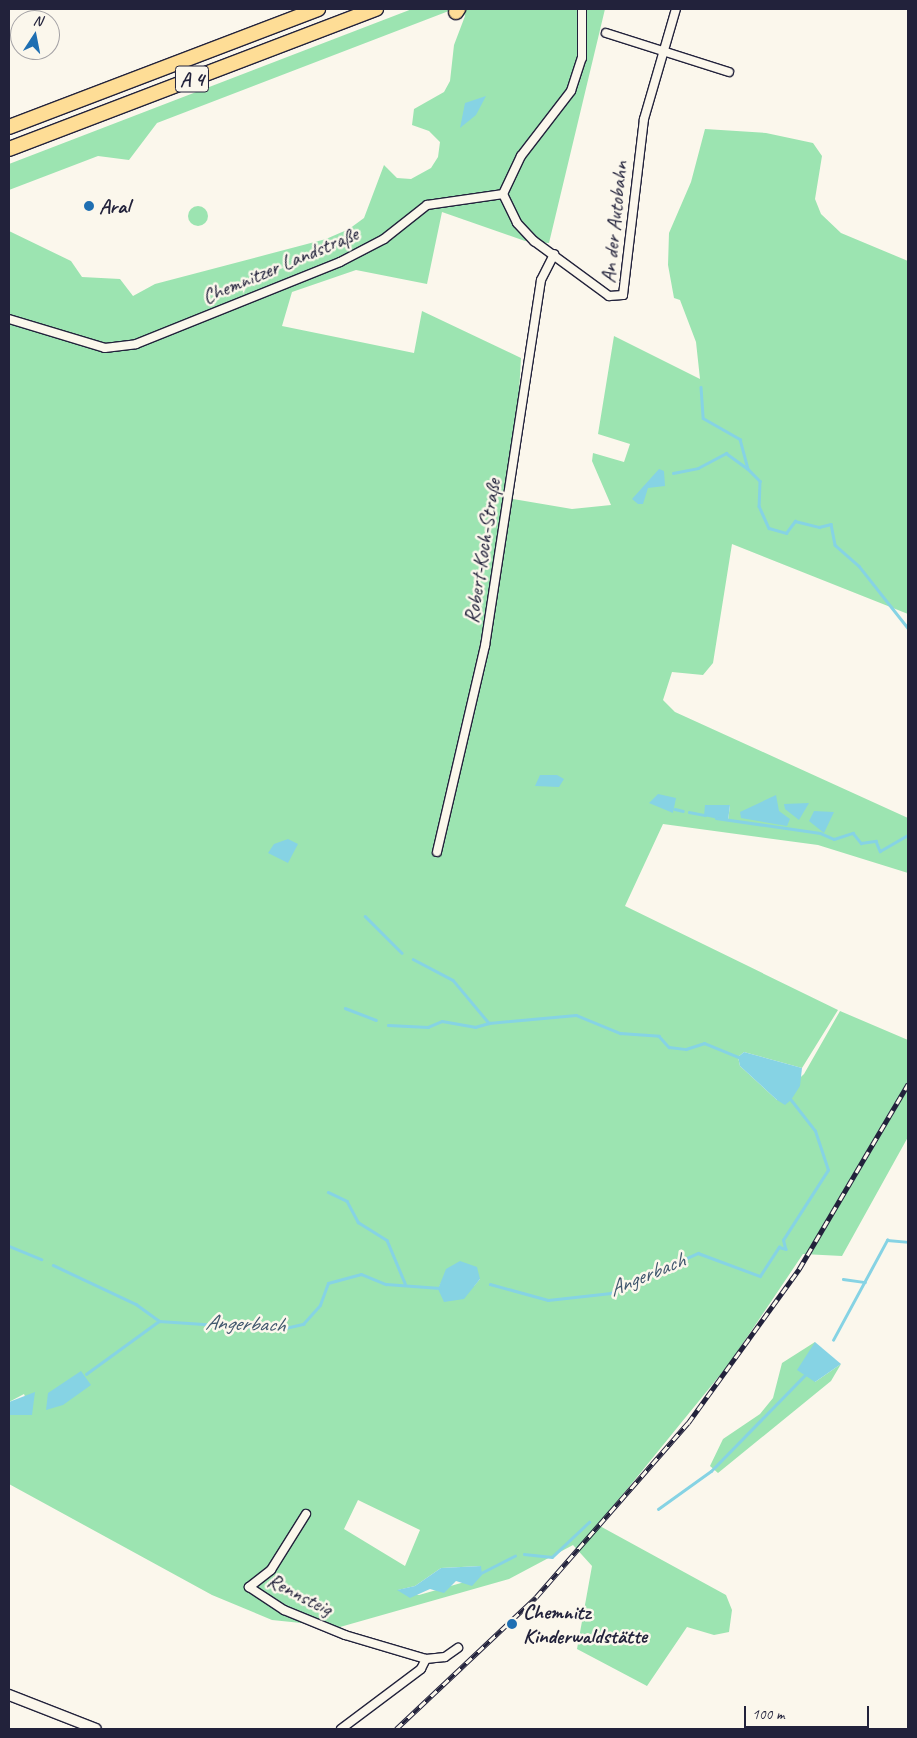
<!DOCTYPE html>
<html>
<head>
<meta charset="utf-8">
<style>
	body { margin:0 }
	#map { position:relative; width:917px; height:1738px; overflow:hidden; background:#fbf7ec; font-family:Caveat,sans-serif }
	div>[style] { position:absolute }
	.green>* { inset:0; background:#9ce4b1 }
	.round { border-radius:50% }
	.water>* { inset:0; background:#86d3e4 }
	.stream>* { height:2.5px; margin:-1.25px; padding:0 1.25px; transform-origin:1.25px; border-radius:1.25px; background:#86d3e4 }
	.roads { filter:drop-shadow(1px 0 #22223b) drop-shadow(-1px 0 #22223b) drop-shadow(0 1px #22223b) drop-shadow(0 -1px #22223b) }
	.street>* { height:8px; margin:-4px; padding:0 4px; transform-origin:4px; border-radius:4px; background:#fbf7ec }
	.secondary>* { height:10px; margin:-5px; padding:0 5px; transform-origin:5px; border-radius:5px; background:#fbf7ec }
	.highway>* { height:14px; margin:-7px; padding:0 7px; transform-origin:7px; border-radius:7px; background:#fedd96 }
	.rail>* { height:4.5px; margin-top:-2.25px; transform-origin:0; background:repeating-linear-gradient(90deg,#fbf7ec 0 8px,#22223b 0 16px); box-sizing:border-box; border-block:1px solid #22223b }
	.dots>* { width:14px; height:14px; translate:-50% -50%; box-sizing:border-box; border:2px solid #fbf7ec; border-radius:50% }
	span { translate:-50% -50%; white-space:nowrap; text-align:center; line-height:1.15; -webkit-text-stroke:5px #fbf7ec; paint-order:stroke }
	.shield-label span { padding:1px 4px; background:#fbf7ec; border:1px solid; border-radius:4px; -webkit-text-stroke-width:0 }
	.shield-label { font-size:20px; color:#22223b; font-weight:700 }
	.poi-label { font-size:21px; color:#22223b; font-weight:700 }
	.left { translate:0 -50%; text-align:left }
	.street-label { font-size:21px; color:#22223b }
	.water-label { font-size:22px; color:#40576e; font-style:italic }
	.frame { position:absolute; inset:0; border:10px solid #22223b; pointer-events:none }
	.north { position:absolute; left:10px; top:10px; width:50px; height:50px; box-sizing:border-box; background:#fbf7ec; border:1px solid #a4a2a5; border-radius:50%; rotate:11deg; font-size:14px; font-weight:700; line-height:20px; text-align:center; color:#22223b }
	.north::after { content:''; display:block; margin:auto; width:18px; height:22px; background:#1f6fb2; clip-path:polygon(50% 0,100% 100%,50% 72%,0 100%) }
	.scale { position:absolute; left:744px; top:1706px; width:125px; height:22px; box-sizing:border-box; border:2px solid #22223b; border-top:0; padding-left:6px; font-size:15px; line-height:18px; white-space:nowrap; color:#22223b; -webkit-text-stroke:4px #fbf7ec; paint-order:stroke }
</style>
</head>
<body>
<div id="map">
	<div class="green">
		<i style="clip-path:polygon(412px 9px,454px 9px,157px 123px,129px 160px,98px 156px,9px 190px,9px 164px)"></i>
		<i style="clip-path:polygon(evenodd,461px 9px,605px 9px,549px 243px,525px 241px,442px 212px,427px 284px,356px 270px,292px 292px,282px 326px,414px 353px,422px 311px,521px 358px,513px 499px,572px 509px,611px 505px,592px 461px,593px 453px,624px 462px,630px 444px,598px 434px,614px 336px,700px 379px,696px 342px,680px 300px,674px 298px,668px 265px,669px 233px,691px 182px,705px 129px,766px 133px,813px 143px,822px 156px,815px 199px,821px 214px,841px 233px,908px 261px,908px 614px,732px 544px,713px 663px,703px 675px,672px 672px,663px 700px,675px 712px,908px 818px,908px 873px,818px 845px,663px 824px,625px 906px,838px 1010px,802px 1068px,744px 1052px,738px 1057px,740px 1066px,777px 1100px,804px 1074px,840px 1011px,908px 1040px,908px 1137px,842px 1256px,803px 1254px,729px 1364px,598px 1525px,726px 1595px,732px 1610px,729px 1632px,714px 1635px,687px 1627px,647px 1686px,577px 1649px,592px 1566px,573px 1545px,509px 1579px,340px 1627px,272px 1620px,212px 1595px,9px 1484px,9px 1415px,32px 1415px,24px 1394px,9px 1402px,9px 231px,71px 261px,82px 277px,120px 279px,133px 296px,155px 284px,326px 239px,349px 229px,364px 218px,384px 165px,397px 178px,411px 179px,431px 168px,438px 157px,440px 142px,429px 131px,412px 125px,414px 109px,444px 92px,450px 81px,454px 45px,465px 16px,461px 9px,705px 805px,730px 805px,728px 821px,720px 818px,705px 805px,461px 9px,443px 1279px,480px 1279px,474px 1286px,438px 1289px,443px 1279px,461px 9px,358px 1500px,420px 1530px,405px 1566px,344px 1529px,358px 1500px,461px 9px,481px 1566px,475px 1579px,419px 1595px,398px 1590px,415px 1586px,441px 1568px,481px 1566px)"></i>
		<i class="round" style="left:188px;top:206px;width:20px;height:20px"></i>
		<i style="clip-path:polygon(815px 1342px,815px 1382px,841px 1364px,831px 1381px,718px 1473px,710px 1466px,723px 1439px,760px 1414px,773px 1398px,782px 1363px)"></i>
	</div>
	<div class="water">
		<i style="clip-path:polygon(486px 96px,476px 115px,460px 128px,465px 103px)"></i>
		<i style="clip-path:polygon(659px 469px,664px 471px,665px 486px,648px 488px,643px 504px,638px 504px,632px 499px)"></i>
		<i style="clip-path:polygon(540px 775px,557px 775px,564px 779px,559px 787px,535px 786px)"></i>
		<i style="clip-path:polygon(658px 794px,676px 798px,673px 813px,649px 803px)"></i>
		<i style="clip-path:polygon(776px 795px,779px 811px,790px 819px,787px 826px,741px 818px,740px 812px)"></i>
		<i style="clip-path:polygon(809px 803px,799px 820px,785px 809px,784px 804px)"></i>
		<i style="clip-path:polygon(705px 805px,730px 805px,728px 821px,704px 816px)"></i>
		<i style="clip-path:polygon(814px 811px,834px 812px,824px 833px,809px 821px)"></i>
		<i style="clip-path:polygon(288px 839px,298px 844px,288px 863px,268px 853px,274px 844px)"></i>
		<i style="clip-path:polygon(744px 1052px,802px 1068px,800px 1086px,791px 1100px,785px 1105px,777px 1100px,740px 1066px,738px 1057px)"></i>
		<i style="clip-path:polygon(460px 1261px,477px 1267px,480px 1279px,464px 1299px,444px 1302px,438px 1289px,446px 1269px)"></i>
		<i style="clip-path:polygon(815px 1342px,841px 1364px,815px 1382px,797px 1370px)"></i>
		<i style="clip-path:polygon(81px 1371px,91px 1385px,63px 1405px,46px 1410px,48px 1393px)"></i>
		<i style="clip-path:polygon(35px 1392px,32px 1415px,9px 1415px,9px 1402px)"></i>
		<i style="clip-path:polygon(481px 1566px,482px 1575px,472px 1586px,456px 1581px,444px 1593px,430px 1589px,410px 1598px,397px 1590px,415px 1586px,441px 1568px)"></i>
	</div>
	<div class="stream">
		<i style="left:701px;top:387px;width:31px;rotate:86deg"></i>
		<i style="left:703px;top:418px;width:43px;rotate:29.6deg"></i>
		<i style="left:740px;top:439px;width:31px;rotate:75deg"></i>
		<i style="left:748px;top:469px;width:17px;rotate:45deg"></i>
		<i style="left:760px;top:481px;width:25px;rotate:92deg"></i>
		<i style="left:759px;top:506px;width:24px;rotate:66deg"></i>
		<i style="left:769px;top:528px;width:18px;rotate:16deg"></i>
		<i style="left:786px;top:533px;width:15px;rotate:-53deg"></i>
		<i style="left:795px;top:521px;width:25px;rotate:14deg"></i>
		<i style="left:819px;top:527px;width:12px;rotate:-14deg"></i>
		<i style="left:831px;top:524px;width:21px;rotate:79deg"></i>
		<i style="left:835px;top:545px;width:32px;rotate:41deg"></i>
		<i style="left:859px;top:566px;width:79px;rotate:51.7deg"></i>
		<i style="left:673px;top:473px;width:25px;rotate:-11deg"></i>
		<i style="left:698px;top:468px;width:32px;rotate:-28deg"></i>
		<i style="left:726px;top:453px;width:26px;rotate:36deg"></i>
		<i style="left:675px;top:809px;width:8px;rotate:14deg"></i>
		<i style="left:689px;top:812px;width:16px;rotate:11deg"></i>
		<i style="left:716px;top:818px;width:105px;rotate:8.2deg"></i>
		<i style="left:820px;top:833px;width:15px;rotate:23deg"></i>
		<i style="left:834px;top:839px;width:20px;rotate:-18deg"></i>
		<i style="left:853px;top:833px;width:13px;rotate:51deg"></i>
		<i style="left:861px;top:843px;width:15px;rotate:-8deg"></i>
		<i style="left:876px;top:841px;width:11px;rotate:68deg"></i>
		<i style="left:880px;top:851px;width:32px;rotate:-30deg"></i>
		<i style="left:365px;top:916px;width:52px;rotate:45deg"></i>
		<i style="left:413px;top:959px;width:45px;rotate:27.7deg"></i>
		<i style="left:453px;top:980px;width:56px;rotate:50.1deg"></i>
		<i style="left:489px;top:1023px;width:87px;rotate:-5.3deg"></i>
		<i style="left:576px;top:1015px;width:48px;rotate:22.2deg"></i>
		<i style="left:620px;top:1033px;width:39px;rotate:4deg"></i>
		<i style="left:659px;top:1036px;width:15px;rotate:48deg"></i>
		<i style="left:669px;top:1047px;width:17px;rotate:7deg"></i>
		<i style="left:686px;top:1049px;width:19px;rotate:-18deg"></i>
		<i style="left:704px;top:1043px;width:37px;rotate:22deg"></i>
		<i style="left:345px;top:1008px;width:33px;rotate:21deg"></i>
		<i style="left:388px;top:1025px;width:40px;rotate:2.9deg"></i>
		<i style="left:428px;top:1027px;width:15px;rotate:-23deg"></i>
		<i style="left:442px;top:1021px;width:34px;rotate:10deg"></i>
		<i style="left:475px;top:1027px;width:15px;rotate:-16deg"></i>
		<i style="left:328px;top:1192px;width:21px;rotate:25deg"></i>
		<i style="left:347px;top:1201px;width:24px;rotate:62deg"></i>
		<i style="left:358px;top:1222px;width:34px;rotate:32deg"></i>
		<i style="left:387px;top:1240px;width:47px;rotate:67.3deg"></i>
		<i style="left:9px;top:1246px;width:35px;rotate:22deg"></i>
		<i style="left:785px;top:1248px;width:8px;rotate:-104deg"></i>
		<i style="left:783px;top:1240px;width:83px;rotate:-57.3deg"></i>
		<i style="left:828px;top:1170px;width:41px;rotate:-108.4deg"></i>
		<i style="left:815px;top:1131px;width:39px;rotate:-128deg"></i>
		<i style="left:53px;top:1265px;width:92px;rotate:25.2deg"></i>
		<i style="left:136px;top:1304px;width:29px;rotate:36deg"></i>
		<i style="left:843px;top:1279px;width:22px;rotate:8deg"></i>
		<i style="left:490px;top:1284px;width:60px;rotate:15.4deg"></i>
		<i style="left:548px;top:1300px;width:63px;rotate:-6.3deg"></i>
		<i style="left:611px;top:1293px;width:96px;rotate:-24.7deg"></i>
		<i style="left:698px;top:1253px;width:66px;rotate:20.4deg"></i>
		<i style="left:760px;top:1276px;width:35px;rotate:-57deg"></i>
		<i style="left:779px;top:1247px;width:7px;rotate:16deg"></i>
		<i style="left:833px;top:1340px;width:114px;rotate:-61.6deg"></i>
		<i style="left:887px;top:1240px;width:21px;rotate:5deg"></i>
		<i style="left:86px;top:1374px;width:90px;rotate:-36deg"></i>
		<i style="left:159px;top:1321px;width:122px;rotate:3.8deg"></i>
		<i style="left:281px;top:1329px;width:23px;rotate:-13deg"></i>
		<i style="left:303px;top:1324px;width:25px;rotate:-48deg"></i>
		<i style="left:320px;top:1305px;width:23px;rotate:-70deg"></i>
		<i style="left:328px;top:1283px;width:34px;rotate:-15deg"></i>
		<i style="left:361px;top:1274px;width:27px;rotate:22deg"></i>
		<i style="left:386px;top:1284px;width:54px;rotate:4.2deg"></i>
		<i style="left:658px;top:1509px;width:65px;rotate:-35.6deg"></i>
		<i style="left:711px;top:1471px;width:136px;rotate:-45.6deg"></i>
		<i style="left:524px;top:1554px;width:28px;rotate:6deg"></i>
		<i style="left:552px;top:1557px;width:51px;rotate:-43.4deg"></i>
		<i style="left:481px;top:1573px;width:38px;rotate:-27deg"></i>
	</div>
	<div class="roads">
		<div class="street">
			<i style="left:606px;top:33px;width:129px;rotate:17.6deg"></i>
			<i style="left:503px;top:194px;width:32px;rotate:64deg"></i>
			<i style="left:517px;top:223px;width:25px;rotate:47deg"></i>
			<i style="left:534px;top:241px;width:93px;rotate:36.3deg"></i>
			<i style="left:609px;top:296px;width:14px;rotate:-4deg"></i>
			<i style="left:623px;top:295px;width:177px;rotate:-83.2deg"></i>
			<i style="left:644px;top:119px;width:115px;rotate:-73.8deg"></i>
			<i style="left:9px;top:319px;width:100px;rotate:16.8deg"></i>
			<i style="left:105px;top:348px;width:31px;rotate:-7deg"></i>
			<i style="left:136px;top:344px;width:220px;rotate:-21.9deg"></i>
			<i style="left:340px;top:262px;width:50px;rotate:-27.6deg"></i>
			<i style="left:384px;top:239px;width:55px;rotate:-38.3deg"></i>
			<i style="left:427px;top:205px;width:77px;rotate:-8.2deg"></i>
			<i style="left:503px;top:194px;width:42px;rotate:-64.7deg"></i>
			<i style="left:521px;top:156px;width:82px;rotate:-52.4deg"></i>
			<i style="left:571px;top:91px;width:35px;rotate:-72deg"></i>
			<i style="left:582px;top:58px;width:49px;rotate:-90deg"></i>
			<i style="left:437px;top:852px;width:212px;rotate:-76.9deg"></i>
			<i style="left:485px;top:646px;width:370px;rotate:-81.3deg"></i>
			<i style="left:541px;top:280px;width:29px;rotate:-63deg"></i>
			<i style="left:306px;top:1514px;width:66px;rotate:122deg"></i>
			<i style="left:271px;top:1570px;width:28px;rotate:142deg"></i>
			<i style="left:249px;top:1587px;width:42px;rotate:33.3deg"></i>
			<i style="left:284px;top:1610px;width:66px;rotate:22.3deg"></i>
			<i style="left:345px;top:1635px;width:84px;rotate:16.5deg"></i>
			<i style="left:426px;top:1659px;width:11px;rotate:117deg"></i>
			<i style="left:421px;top:1669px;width:100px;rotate:143.1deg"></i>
			<i style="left:426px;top:1659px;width:19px;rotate:-6deg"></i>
			<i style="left:445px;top:1657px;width:16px;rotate:-35deg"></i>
		</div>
		<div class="secondary">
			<i style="left:9px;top:1695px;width:93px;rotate:21.3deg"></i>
		</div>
		<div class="highway">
			<i style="left:456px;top:12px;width:4px;rotate:-56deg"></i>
			<i style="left:9px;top:127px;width:331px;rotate:-20.9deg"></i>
			<i style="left:9px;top:149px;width:393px;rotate:-20.9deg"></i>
		</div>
	</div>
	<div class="rail">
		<i style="left:396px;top:1729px;width:192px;rotate:-43.3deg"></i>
		<i style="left:536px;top:1597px;width:231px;rotate:-48.9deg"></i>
		<i style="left:688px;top:1423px;width:190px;rotate:-54.2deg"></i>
		<i style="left:799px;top:1269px;width:215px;rotate:-59.5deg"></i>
	</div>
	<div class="dots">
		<i style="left:89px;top:206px;background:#1f6fb2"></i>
		<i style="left:512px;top:1624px;background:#1f6fb2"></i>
	</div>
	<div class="shield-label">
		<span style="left:192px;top:79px">A 4</span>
	</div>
	<div class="poi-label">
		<span class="left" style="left:99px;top:206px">Aral</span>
		<span class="left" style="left:523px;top:1624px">Chemnitz<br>Kinderwaldstätte</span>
	</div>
	<div class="street-label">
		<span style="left:614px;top:222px;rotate:-84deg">An der Autobahn</span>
		<span style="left:280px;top:265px;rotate:-23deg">Chemnitzer Landstraße</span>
		<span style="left:482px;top:551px;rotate:-81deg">Robert-Koch-Straße</span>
		<span style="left:300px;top:1594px;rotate:27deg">Rennsteig</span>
	</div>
	<div class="water-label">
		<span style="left:647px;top:1275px;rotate:-23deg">Angerbach</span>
		<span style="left:245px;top:1324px;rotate:2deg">Angerbach</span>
	</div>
	<div class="frame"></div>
	<div class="north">N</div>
	<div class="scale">100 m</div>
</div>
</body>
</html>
